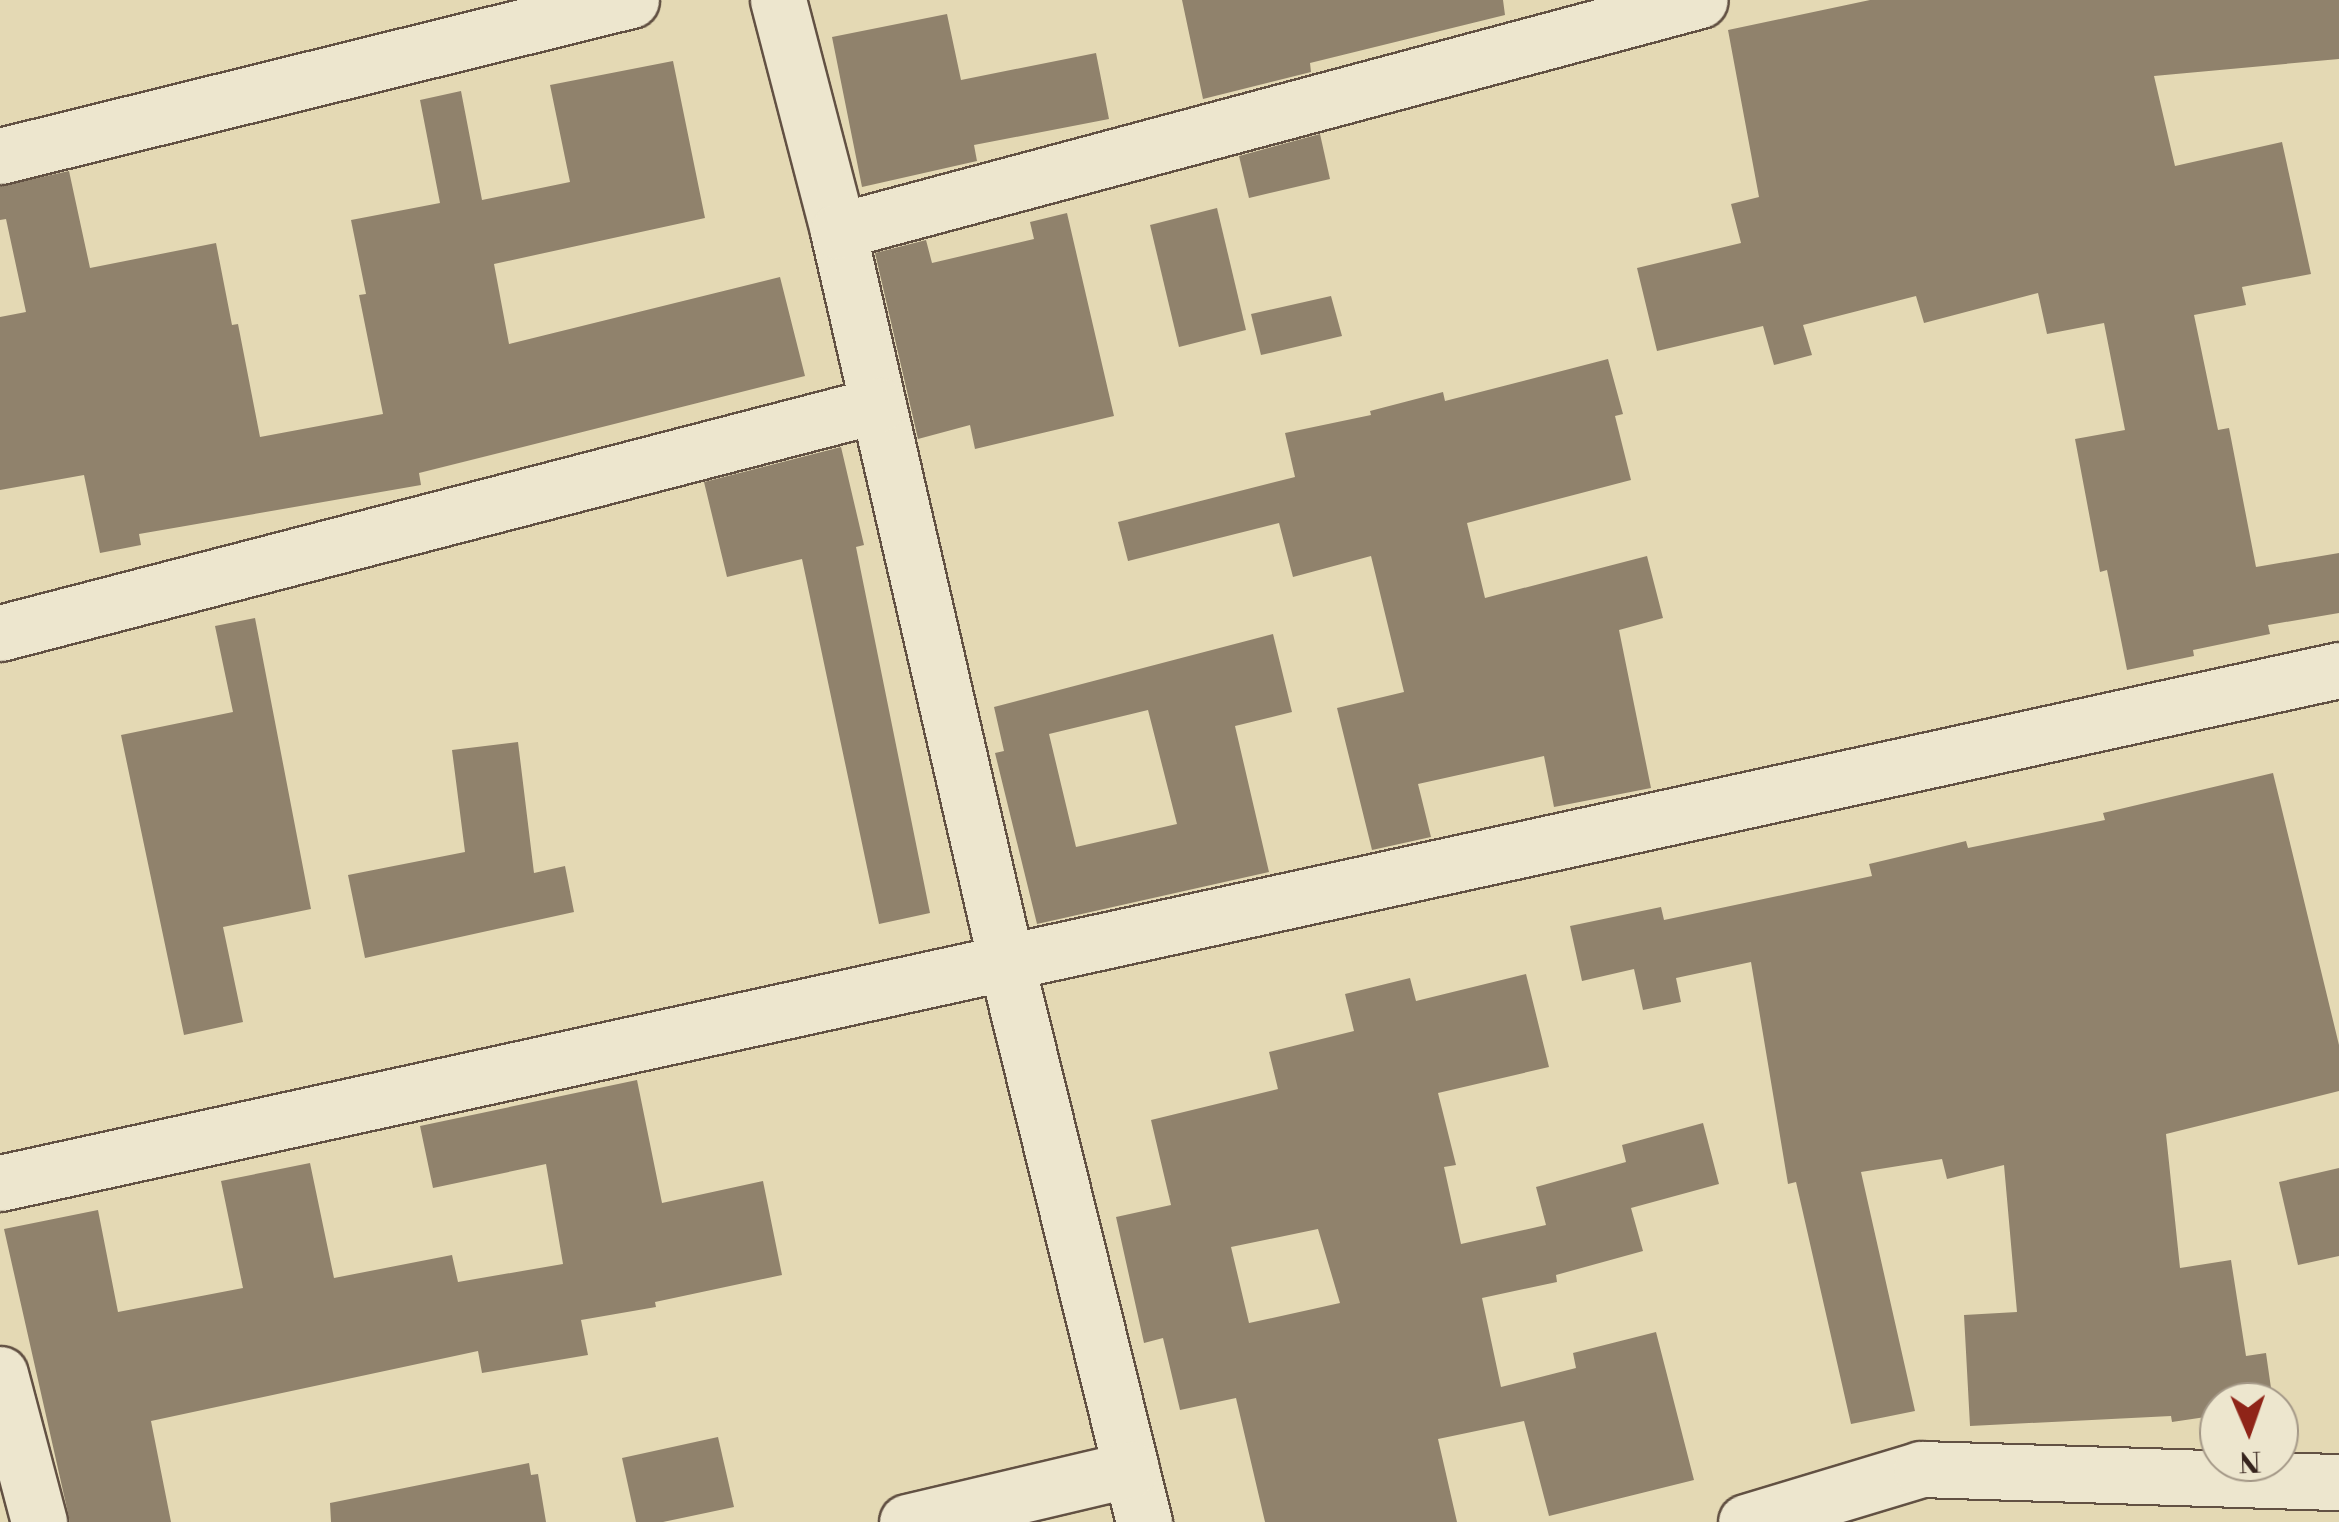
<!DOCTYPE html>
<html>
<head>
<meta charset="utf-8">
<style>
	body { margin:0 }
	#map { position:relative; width:2339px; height:1522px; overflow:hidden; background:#e4d9b4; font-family:"Libre Bodoni",serif }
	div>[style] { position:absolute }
	.building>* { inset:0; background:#90826c }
	.roads { filter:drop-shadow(2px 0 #625143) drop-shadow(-2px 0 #625143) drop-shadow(0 2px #625143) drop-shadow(0 -2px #625143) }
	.minor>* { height:55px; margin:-27.5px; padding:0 27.5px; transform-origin:27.5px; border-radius:27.5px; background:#ede6ce }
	span { translate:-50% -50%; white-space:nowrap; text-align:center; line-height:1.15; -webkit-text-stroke:10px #ede6ce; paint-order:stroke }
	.north { position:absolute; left:2199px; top:1382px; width:100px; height:100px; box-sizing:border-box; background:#ede6ce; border:2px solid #a49887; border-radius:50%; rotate:178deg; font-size:28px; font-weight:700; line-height:40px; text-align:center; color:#36241d }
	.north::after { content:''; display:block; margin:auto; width:35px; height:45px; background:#8f2418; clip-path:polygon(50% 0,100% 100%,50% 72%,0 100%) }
</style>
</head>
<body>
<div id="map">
	<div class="building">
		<i style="clip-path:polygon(1182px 0,1503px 0,1505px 15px,1310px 63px,1311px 72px,1203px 99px)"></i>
		<i style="clip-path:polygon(1870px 0,2339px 0,2339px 59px,2154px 76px,2175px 166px,2282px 142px,2311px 274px,2242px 287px,2246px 305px,2194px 315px,2218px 430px,2229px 428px,2256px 567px,2339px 553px,2339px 613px,2268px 625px,2270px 634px,2193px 650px,2194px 656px,2127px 670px,2107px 570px,2100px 572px,2075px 439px,2125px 430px,2104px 323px,2047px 334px,2038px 293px,1924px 323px,1916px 296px,1803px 325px,1812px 355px,1774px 365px,1763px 326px,1657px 351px,1637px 268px,1741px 243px,1731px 204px,1759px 197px,1728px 30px)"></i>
		<i style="clip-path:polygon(947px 14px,961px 80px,1096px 53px,1109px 119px,974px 145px,977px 161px,862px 187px,832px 37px)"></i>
		<i style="clip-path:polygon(673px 61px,705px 218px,494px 264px,509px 344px,780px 277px,805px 376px,419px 473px,421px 485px,139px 534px,141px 545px,100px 553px,84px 475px,0 490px,0 317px,26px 312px,6px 219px,0 220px,0 186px,69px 171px,90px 268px,216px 243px,232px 325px,238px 324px,260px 437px,383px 414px,359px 295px,366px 294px,351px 220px,440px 203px,420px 100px,461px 91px,482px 200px,570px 182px,550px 85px)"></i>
		<i style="clip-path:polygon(1320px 134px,1330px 179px,1249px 198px,1239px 156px)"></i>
		<i style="clip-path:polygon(1217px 208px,1246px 330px,1179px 347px,1150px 225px)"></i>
		<i style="clip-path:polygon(1067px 213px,1114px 416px,975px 449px,970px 425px,918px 439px,875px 253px,926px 240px,932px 263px,1034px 239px,1030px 222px)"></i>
		<i style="clip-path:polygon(1331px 296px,1342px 336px,1261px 355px,1251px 314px)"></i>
		<i style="clip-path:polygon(1608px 359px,1623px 414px,1615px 416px,1631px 480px,1467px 523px,1485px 598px,1647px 556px,1663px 618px,1619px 630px,1651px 788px,1554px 807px,1544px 756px,1418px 784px,1431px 837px,1372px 850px,1337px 708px,1404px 692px,1371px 556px,1293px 577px,1279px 523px,1128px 561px,1118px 522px,1295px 477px,1285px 433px,1371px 415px,1370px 411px,1443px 392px,1445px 401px)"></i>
		<i style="clip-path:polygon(841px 447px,864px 545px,856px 547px,930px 913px,879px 924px,802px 559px,727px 577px,704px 482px)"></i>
		<i style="clip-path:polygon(255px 618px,311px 909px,223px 927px,243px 1022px,184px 1035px,121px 735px,233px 712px,215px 626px)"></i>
		<i style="clip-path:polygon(evenodd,1273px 634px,1292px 712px,1235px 726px,1269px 872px,1037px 924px,995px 753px,1004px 751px,994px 707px,1273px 634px,1148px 710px,1177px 824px,1076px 847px,1049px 734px,1148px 710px)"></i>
		<i style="clip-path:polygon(518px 742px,534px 873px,565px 866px,574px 912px,365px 958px,348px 875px,465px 852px,452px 750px)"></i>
		<i style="clip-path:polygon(2273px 773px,2339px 1045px,2339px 1091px,2166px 1134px,2180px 1268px,2231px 1260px,2246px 1356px,2266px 1353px,2273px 1402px,2219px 1402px,2219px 1415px,2172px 1422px,2171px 1416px,1970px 1426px,1964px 1315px,2017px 1312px,2004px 1165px,1947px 1179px,1942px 1159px,1861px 1172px,1915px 1411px,1851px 1424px,1796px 1182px,1788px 1184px,1751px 962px,1676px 978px,1681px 1002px,1643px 1010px,1634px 969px,1582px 981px,1570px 926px,1661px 907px,1664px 920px,1872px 876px,1869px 864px,1966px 841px,1968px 848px,2105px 820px,2103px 813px)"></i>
		<i style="clip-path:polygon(evenodd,1526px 974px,1549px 1067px,1438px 1093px,1456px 1165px,1444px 1167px,1461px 1244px,1546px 1225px,1536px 1187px,1626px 1162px,1622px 1145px,1703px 1123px,1719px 1184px,1631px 1208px,1643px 1251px,1556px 1275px,1557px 1282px,1482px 1298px,1501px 1387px,1576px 1368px,1573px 1353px,1656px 1332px,1694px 1480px,1549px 1516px,1524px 1421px,1438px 1439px,1457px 1522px,1265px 1522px,1236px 1398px,1180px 1410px,1163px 1338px,1144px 1343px,1116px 1217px,1171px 1205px,1151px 1120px,1278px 1089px,1269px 1052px,1354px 1031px,1345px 994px,1410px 978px,1416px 1001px,1526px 974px,1318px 1229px,1340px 1303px,1249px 1323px,1231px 1247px,1318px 1229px)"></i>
		<i style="clip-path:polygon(637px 1080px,662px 1203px,763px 1181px,782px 1275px,655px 1302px,656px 1307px,581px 1320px,588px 1355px,482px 1373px,478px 1351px,151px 1421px,171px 1522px,70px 1522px,4px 1229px,98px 1210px,118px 1312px,243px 1288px,221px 1181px,310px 1163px,334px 1278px,452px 1255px,458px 1282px,563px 1264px,546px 1164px,433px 1188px,420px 1126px)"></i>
		<i style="clip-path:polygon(2339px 1168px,2339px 1256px,2298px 1265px,2279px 1182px)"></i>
		<i style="clip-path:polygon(718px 1437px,734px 1507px,663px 1522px,636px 1522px,622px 1458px)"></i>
		<i style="clip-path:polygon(529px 1463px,531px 1475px,538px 1474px,546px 1522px,331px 1522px,330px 1503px)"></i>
	</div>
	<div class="roads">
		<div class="minor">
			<i style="left:778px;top:0;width:239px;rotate:75.4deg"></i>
			<i style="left:838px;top:231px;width:754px;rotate:77.05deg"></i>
			<i style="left:1007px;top:966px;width:573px;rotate:76.16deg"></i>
			<i style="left:0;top:156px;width:650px;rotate:-13.89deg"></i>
			<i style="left:838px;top:231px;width:892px;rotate:-15deg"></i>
			<i style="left:0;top:633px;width:907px;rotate:-14.56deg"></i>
			<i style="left:0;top:1183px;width:2395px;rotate:-12.37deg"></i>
			<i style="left:0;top:1374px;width:153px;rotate:75.2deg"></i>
			<i style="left:907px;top:1522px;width:230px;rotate:-13.3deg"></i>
			<i style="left:1746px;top:1522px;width:183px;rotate:-16.8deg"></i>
			<i style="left:1921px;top:1469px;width:418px;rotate:1.8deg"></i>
		</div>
	</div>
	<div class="north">N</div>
</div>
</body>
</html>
